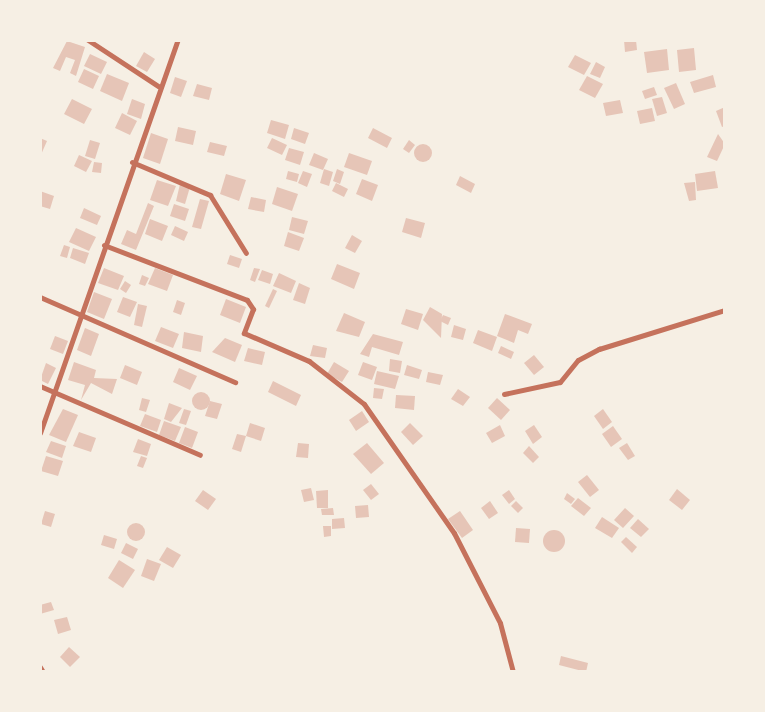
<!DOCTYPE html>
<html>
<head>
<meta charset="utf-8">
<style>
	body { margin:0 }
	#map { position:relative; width:765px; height:712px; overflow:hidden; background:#f6efe4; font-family:Arial,sans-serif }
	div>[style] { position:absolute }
	.building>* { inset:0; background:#e6c5b7 }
	.round { border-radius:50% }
	.minor>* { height:5px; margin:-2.5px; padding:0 2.5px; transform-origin:2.5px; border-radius:2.5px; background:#c5725c }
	span { translate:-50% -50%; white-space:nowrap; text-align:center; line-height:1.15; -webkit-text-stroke:8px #f6efe4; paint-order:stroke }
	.frame { position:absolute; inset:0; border:42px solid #f6efe4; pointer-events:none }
</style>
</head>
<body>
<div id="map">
	<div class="building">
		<i style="clip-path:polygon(624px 40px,636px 40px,637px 50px,625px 52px)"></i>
		<i style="clip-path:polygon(67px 41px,85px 47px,76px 76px,70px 73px,75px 60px,66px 57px,60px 71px,53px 68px)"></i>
		<i style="clip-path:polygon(694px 48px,696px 70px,679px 72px,677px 50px)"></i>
		<i style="clip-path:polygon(667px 49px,669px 70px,647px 73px,644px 52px)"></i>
		<i style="clip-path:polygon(144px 52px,155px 59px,147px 72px,136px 66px)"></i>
		<i style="clip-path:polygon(90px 54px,107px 62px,101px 74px,84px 66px)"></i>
		<i style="clip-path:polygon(575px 55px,591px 63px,584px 75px,568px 67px)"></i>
		<i style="clip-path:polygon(596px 62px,605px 67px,600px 78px,590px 74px)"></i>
		<i style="clip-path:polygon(84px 69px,99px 76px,93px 89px,78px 82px)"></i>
		<i style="clip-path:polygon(107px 74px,129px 83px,122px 101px,100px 91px)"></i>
		<i style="clip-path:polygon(713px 75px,716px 87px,694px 93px,690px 82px)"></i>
		<i style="clip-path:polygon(587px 76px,603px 84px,595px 98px,579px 90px)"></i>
		<i style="clip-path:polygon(175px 77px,187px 81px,181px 97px,170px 93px)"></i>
		<i style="clip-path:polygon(676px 83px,685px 104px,674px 109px,664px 88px)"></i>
		<i style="clip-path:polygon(197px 84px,212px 88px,209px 100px,193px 96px)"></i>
		<i style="clip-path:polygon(654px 87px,657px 95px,645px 99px,642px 91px)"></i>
		<i style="clip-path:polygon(662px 97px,667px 113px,657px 116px,652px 99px)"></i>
		<i style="clip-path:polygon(72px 99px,92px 109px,84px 124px,64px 114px)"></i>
		<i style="clip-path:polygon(132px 99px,145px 104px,141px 119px,127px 114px)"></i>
		<i style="clip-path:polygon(620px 100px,623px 113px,606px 116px,603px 103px)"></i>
		<i style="clip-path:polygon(725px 107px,725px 126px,722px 127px,716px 111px)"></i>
		<i style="clip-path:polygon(652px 108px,655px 121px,640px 124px,637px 111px)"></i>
		<i style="clip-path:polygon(122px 113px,137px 121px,130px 135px,115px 128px)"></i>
		<i style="clip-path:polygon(271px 120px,289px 125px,285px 139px,267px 133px)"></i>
		<i style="clip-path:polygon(178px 127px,196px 131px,193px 145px,175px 141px)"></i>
		<i style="clip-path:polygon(294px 128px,309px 133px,305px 144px,291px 139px)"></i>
		<i style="clip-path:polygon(373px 128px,392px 138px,387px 148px,368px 138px)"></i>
		<i style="clip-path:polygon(151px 133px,168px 139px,160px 164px,143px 158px)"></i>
		<i style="clip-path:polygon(718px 134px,725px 144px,717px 161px,707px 157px)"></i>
		<i style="clip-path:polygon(40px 138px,47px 141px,40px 157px)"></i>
		<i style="clip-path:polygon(272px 138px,287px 145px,282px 155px,267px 148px)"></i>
		<i style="clip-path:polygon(90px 140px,100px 143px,95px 159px,85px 156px)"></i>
		<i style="clip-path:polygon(409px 140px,415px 145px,409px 153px,403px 149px)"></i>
		<i style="clip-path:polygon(210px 142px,227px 146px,224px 156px,207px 152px)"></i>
		<i class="round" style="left:414px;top:144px;width:18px;height:18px"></i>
		<i style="clip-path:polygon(289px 148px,304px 152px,300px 165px,285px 160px)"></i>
		<i style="clip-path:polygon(314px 153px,328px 159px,323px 170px,309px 165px)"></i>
		<i style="clip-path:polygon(349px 153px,372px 161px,367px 175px,344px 167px)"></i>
		<i style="clip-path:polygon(79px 155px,92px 161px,86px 172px,74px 166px)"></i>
		<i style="clip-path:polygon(94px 162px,102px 163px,101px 173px,92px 172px)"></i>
		<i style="clip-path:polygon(324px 169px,333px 172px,329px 186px,320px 183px)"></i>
		<i style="clip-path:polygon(337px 169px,344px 172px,340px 184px,333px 181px)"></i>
		<i style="clip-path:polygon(288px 171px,299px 174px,297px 182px,286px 179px)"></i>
		<i style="clip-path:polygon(303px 171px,312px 174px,307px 187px,298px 183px)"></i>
		<i style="clip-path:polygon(715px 171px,718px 188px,697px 191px,695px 174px)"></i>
		<i style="clip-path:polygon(226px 174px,246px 180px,239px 201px,220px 194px)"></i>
		<i style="clip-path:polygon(460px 176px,475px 184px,471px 193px,456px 185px)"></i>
		<i style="clip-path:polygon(362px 179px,378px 185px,372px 201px,356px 194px)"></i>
		<i style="clip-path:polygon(157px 180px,176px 186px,168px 206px,150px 200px)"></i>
		<i style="clip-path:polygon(695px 182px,696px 200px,689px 201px,684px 183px)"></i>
		<i style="clip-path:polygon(336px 183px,348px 189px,344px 197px,332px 191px)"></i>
		<i style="clip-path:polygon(180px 184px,190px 187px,185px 204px,176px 201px)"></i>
		<i style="clip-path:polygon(277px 187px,298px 194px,292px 211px,272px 204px)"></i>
		<i style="clip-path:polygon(40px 191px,54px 196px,50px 209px,40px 206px)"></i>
		<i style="clip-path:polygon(251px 197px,266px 200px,264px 212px,248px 209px)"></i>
		<i style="clip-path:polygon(200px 199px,209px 201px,201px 229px,192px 227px)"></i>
		<i style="clip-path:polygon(148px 203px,154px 206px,136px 250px,121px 244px,127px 230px,136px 234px)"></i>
		<i style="clip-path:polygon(174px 204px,189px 209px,185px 221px,170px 216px)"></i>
		<i style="clip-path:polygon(84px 208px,101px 216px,97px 225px,80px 218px)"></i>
		<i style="clip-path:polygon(292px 217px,308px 221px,304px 234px,289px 230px)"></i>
		<i style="clip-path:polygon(406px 218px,425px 223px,421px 238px,402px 232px)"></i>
		<i style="clip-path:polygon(150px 219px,168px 226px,162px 241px,145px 234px)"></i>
		<i style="clip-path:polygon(175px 226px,188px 232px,184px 241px,171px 235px)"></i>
		<i style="clip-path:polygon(76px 228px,96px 237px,89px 251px,69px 242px)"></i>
		<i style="clip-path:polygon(288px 232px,304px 238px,299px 251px,284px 246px)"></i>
		<i style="clip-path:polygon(352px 235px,362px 241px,355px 253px,345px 248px)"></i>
		<i style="clip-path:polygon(64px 245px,70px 247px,67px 258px,60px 256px)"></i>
		<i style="clip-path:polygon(73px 248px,89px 253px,85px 264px,70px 258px)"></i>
		<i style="clip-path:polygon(230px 255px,242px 259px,239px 268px,227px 264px)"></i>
		<i style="clip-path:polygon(337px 264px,360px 273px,354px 289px,331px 279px)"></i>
		<i style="clip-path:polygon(104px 268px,124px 276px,118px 290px,98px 283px)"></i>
		<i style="clip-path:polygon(155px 268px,173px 275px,167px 291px,148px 284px)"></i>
		<i style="clip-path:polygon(254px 268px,260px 269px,255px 282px,250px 280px)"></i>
		<i style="clip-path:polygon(262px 270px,273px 274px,270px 284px,258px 280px)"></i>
		<i style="clip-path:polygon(279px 273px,296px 281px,291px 293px,273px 286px)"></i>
		<i style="clip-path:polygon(142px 275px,149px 278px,145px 286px,139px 284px)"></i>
		<i style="clip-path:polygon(125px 281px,131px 285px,126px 293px,120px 289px)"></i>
		<i style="clip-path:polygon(299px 283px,310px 288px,305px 304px,293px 300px)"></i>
		<i style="clip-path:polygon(273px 289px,277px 291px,269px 308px,265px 306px)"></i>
		<i style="clip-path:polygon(94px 292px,112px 299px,104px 319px,87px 312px)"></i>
		<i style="clip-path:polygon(123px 297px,137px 302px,130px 317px,117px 312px)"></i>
		<i style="clip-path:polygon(226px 299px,246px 307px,240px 323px,220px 315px)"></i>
		<i style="clip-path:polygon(177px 300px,185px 303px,181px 315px,173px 312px)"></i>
		<i style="clip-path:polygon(138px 304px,147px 306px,142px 327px,134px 325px)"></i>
		<i style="clip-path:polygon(430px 307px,442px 314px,441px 338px,423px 320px)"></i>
		<i style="clip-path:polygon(406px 309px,423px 314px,418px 330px,401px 324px)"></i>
		<i style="clip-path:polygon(344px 313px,365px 322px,359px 337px,336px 331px)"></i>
		<i style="clip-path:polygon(505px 314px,532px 324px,528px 334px,518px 330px,514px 343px,497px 336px)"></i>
		<i style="clip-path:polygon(443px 315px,451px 318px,448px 325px,440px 321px)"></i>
		<i style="clip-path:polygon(454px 325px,466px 329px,463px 340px,451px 337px)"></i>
		<i style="clip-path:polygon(161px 327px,179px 334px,173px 348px,155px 341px)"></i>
		<i style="clip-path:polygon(85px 328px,99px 334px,91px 356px,77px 350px)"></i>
		<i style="clip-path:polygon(478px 330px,497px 337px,492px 351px,473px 343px)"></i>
		<i style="clip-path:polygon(184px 332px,203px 336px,201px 352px,182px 348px)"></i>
		<i style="clip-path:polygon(373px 334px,403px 342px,399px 355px,372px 347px,369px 357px,360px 354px)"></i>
		<i style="clip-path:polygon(55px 336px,68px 341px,63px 354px,50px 349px)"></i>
		<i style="clip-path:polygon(225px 338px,242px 345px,235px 362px,212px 352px)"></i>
		<i style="clip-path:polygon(313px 345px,327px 348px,325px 358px,310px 356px)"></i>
		<i style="clip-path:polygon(501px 346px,514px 352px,511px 359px,498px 353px)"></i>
		<i style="clip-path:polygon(248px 348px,265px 352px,262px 365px,244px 361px)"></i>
		<i style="clip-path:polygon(534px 355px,544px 367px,534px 375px,524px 363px)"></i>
		<i style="clip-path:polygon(390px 359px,402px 361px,400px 373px,389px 371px)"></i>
		<i style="clip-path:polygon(74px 362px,96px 370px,94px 378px,117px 379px,112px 394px,91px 383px,81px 400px,85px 385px,68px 380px)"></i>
		<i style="clip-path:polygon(334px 362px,349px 371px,342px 382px,327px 374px)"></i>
		<i style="clip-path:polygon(363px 362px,377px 367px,372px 380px,358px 375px)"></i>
		<i style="clip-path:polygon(46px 363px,56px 368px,48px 384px,40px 380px)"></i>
		<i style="clip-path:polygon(125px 365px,142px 372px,137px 385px,120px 378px)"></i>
		<i style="clip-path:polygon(407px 365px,422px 370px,419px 379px,404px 375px)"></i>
		<i style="clip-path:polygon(179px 368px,197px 376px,190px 390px,173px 382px)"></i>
		<i style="clip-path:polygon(377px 371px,399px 376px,395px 389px,374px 384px)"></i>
		<i style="clip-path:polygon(428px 372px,443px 375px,440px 385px,426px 382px)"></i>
		<i style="clip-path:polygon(273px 381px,301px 395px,296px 406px,268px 392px)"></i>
		<i style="clip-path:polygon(374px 388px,384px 389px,382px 399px,373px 398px)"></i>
		<i style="clip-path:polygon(458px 389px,470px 397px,463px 406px,451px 399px)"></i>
		<i class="round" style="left:192px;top:392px;width:18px;height:18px"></i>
		<i style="clip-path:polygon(396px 395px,415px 396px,414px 410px,395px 408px)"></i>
		<i style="clip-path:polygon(142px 398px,150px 400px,146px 412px,139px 410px)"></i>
		<i style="clip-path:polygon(497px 398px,510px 410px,501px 420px,488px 408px)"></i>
		<i style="clip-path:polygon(210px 401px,222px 404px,217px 419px,205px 416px)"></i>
		<i style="clip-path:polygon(169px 403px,182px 408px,171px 422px,164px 419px)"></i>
		<i style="clip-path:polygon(63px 409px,78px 415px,66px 442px,49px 435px)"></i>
		<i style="clip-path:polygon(184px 409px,191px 411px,186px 425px,179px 423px)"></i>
		<i style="clip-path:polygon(603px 409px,612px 422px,603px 429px,594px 416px)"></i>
		<i style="clip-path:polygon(362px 411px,369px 422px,356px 431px,349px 420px)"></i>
		<i style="clip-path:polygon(145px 414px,161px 420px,157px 432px,140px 426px)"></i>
		<i style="clip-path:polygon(164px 421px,181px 427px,175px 441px,159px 435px)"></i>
		<i style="clip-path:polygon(250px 423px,265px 428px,261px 441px,246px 436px)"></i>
		<i style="clip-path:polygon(410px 423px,423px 436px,413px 445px,401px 432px)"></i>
		<i style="clip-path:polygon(500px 425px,505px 436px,492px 443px,486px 433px)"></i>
		<i style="clip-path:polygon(534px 425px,542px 437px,533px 444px,525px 431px)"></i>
		<i style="clip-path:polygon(613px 426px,622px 439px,611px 447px,602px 434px)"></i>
		<i style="clip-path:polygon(185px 427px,198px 432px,192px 448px,179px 443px)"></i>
		<i style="clip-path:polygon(79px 432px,96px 438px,91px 452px,73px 446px)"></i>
		<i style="clip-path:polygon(237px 434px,246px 436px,241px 452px,232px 449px)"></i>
		<i style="clip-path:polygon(138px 439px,151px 444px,147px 456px,133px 452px)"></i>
		<i style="clip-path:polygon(51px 441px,66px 446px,62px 458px,46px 452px)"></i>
		<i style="clip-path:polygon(298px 443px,309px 444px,308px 458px,296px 457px)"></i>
		<i style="clip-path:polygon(367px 443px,384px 463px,371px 474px,353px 454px)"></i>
		<i style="clip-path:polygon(627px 443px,635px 456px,628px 460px,619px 448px)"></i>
		<i style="clip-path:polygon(529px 446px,539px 457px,533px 463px,523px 453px)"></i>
		<i style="clip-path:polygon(46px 456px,63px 461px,58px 476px,41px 471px)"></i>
		<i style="clip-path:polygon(141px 456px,147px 458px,143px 468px,137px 466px)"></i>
		<i style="clip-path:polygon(587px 475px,599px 490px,590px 497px,578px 482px)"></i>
		<i style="clip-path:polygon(371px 484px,379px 494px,371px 500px,363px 490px)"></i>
		<i style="clip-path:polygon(311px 488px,314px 500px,304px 502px,301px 490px)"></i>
		<i style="clip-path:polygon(677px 489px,690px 500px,682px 510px,669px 500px)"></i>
		<i style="clip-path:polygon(203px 490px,216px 499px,208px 510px,195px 501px)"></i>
		<i style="clip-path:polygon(328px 490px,328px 508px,317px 508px,316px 491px)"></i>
		<i style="clip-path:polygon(509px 490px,515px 499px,509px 504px,502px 495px)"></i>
		<i style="clip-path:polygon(567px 493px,575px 499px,571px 504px,564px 499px)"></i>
		<i style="clip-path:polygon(578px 498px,591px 508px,584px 516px,571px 506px)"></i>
		<i style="clip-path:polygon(490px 501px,498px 513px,489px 519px,481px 508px)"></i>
		<i style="clip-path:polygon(516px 501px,523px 508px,518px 513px,511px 506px)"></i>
		<i style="clip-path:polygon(368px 505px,369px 517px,356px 518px,355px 506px)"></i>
		<i style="clip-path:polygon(333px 508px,334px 515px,322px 515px,321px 509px)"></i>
		<i style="clip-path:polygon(625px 508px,634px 516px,623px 528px,614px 520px)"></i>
		<i style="clip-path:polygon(45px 511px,55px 514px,51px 527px,41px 524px)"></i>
		<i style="clip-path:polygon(460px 511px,473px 530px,462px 538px,448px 519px)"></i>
		<i style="clip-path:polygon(602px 517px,619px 528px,612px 538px,595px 528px)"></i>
		<i style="clip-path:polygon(344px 518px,345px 528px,332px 529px,332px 519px)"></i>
		<i style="clip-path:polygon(638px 519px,649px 529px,641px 537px,630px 528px)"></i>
		<i class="round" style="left:127px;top:523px;width:18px;height:18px"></i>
		<i style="clip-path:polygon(323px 526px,331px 526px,331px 536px,324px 537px)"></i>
		<i style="clip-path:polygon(516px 528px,530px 529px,529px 543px,515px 542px)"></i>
		<i class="round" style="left:543px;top:530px;width:22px;height:22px"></i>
		<i style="clip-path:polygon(104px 535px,117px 539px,114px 549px,101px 545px)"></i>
		<i style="clip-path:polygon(626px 537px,637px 547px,632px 553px,621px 542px)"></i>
		<i style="clip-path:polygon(126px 543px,138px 549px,133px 559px,121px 553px)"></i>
		<i style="clip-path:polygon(167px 547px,181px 555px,173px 568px,159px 560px)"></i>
		<i style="clip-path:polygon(147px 559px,161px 564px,154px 581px,141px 576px)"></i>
		<i style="clip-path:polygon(119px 560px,135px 570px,123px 588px,108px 578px)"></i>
		<i style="clip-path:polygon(51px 602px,54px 610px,40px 614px,40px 605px)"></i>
		<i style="clip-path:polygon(67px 617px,71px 630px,58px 634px,54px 620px)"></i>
		<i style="clip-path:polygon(69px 647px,80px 657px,70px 667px,60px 657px)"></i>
		<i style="clip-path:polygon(561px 656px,588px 663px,586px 672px,559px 665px)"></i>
	</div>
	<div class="minor">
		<i style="left:88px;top:40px;width:84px;rotate:33.3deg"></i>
		<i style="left:132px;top:162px;width:85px;rotate:22.9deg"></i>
		<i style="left:210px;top:195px;width:68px;rotate:58.2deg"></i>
		<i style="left:104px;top:245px;width:153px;rotate:21deg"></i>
		<i style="left:247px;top:300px;width:11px;rotate:56deg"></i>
		<i style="left:253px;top:309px;width:26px;rotate:111deg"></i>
		<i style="left:244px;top:333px;width:71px;rotate:23.3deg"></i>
		<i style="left:309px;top:361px;width:70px;rotate:38deg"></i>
		<i style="left:364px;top:404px;width:157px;rotate:55.1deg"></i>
		<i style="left:454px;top:533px;width:101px;rotate:62.9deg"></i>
		<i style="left:500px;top:623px;width:51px;rotate:75.1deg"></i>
		<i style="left:40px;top:297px;width:213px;rotate:23.6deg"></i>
		<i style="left:40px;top:386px;width:174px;rotate:23.3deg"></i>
		<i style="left:504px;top:394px;width:57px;rotate:-12.1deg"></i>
		<i style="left:560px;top:382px;width:28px;rotate:-51deg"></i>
		<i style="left:578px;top:360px;width:24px;rotate:-28deg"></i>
		<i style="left:599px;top:349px;width:132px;rotate:-17.2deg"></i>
		<i style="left:40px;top:433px;width:417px;rotate:-70.7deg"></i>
		<i style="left:40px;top:667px;width:6px;rotate:59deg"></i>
	</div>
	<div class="frame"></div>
</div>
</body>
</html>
